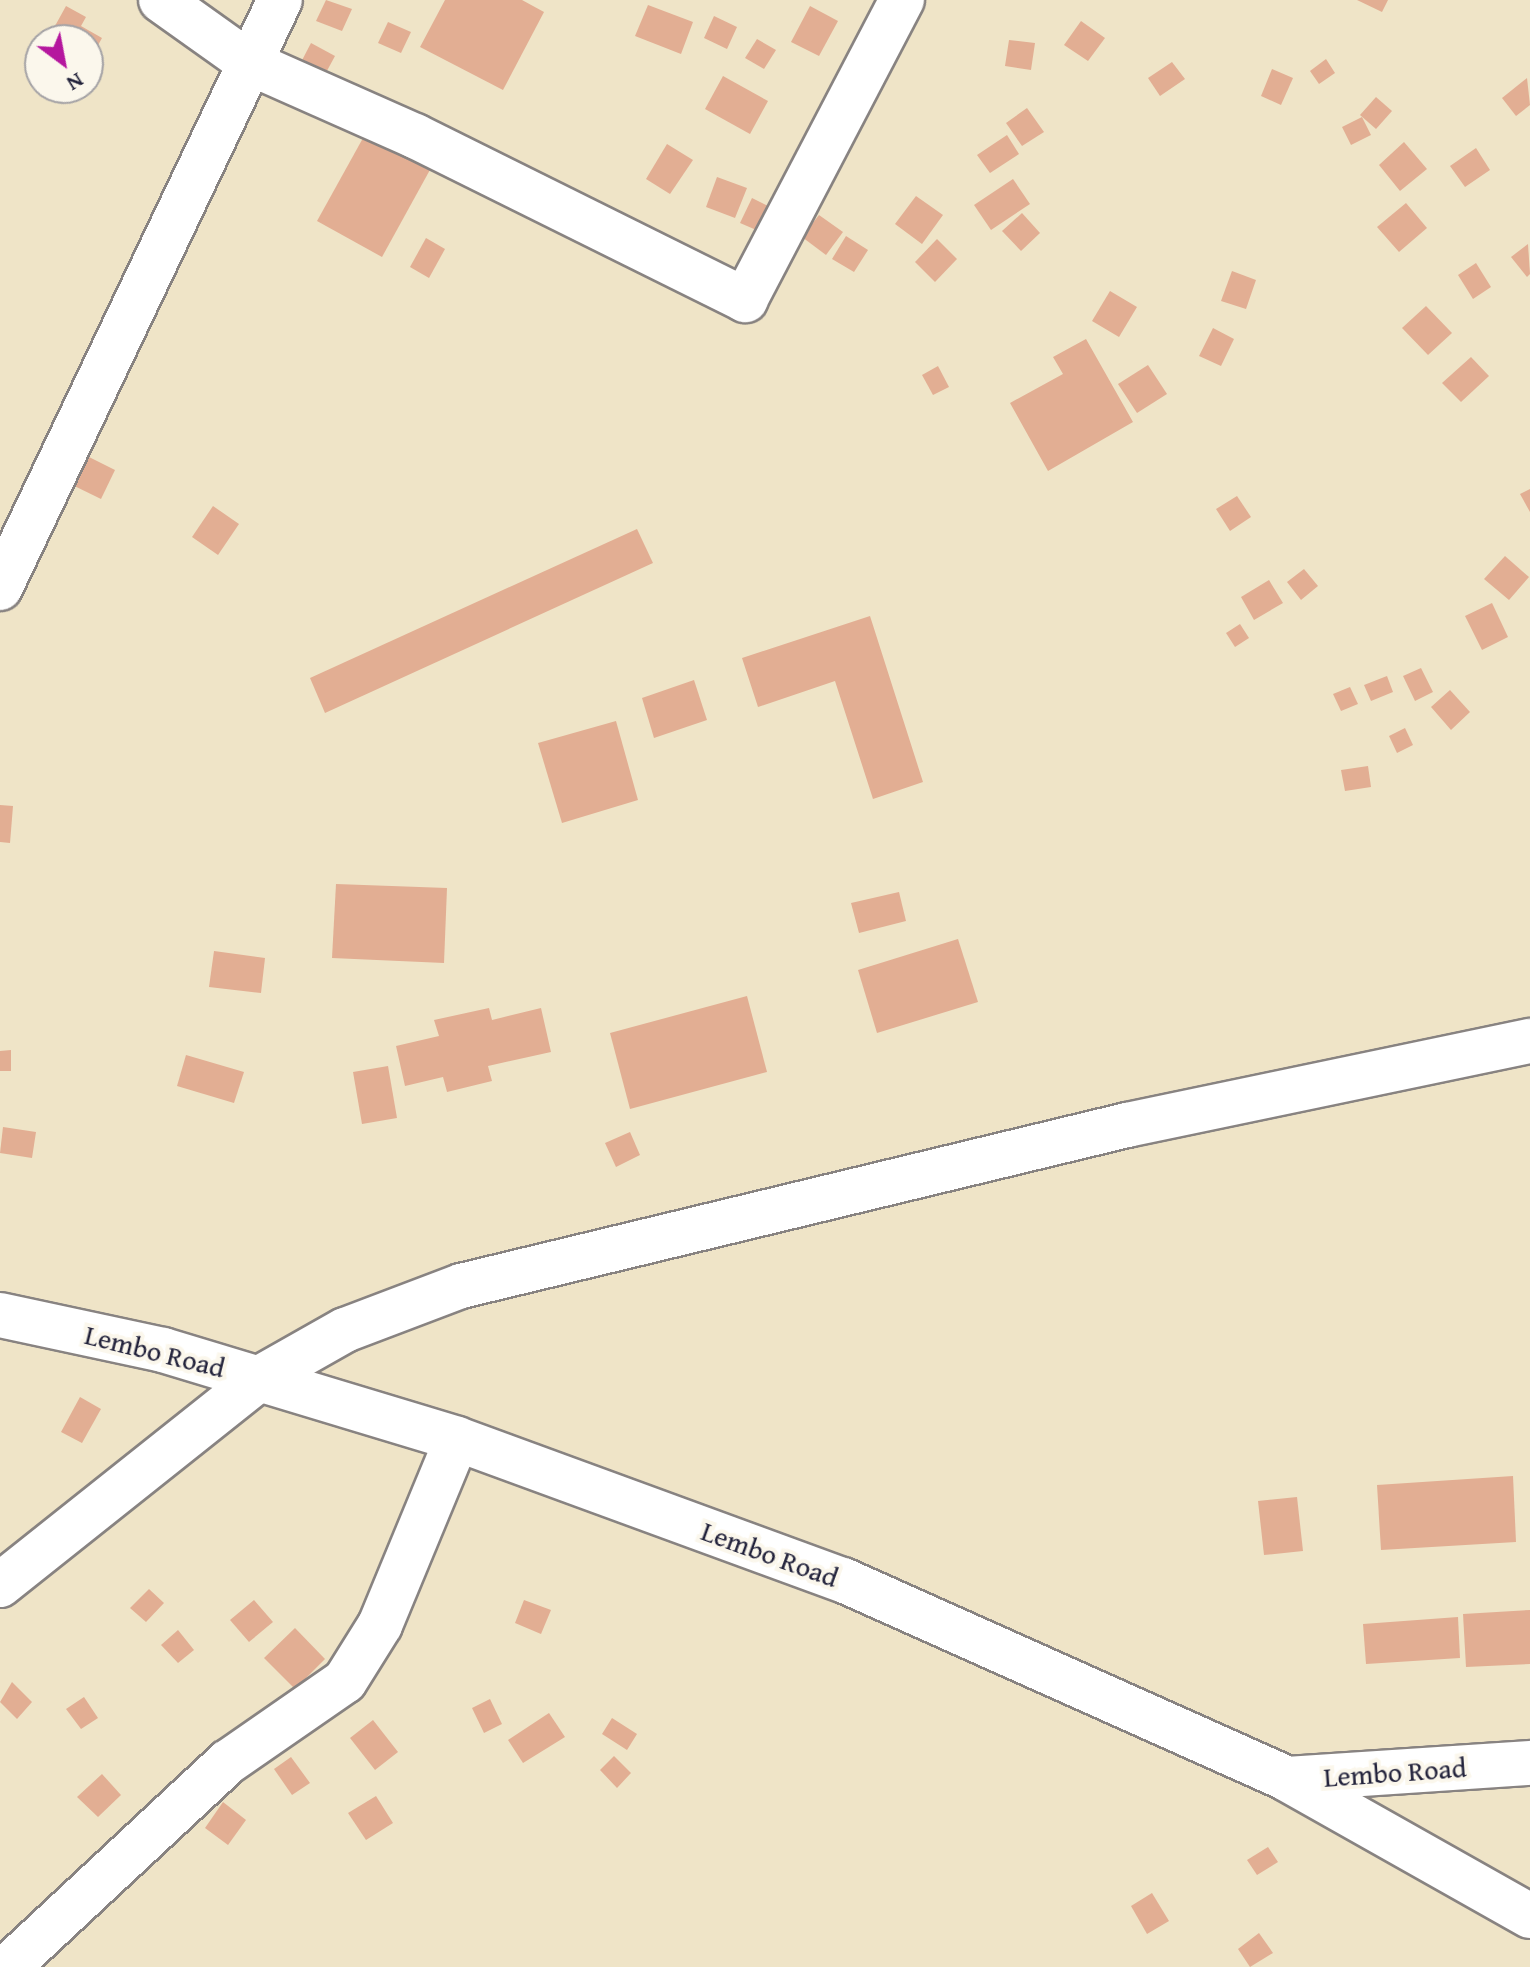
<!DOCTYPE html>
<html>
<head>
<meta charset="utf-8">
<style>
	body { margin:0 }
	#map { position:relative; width:1530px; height:1967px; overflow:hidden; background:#efe4c7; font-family:"Gentium Book Plus",serif }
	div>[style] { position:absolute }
	.building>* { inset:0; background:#e2ae93 }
	.roads { filter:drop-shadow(2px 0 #888381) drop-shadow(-2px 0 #888381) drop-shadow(0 2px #888381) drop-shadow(0 -2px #888381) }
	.minor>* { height:44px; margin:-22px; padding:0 22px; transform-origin:22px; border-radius:22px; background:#fff }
	.tertiary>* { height:44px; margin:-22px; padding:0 22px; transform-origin:22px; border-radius:22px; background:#fff }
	span { translate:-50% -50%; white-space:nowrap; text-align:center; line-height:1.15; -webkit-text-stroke:8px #fbf7ec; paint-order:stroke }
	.street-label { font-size:28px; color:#22223b }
	.north { position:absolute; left:24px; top:24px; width:80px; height:80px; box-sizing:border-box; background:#fbf7ec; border:2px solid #a4a2a5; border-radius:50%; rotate:148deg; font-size:22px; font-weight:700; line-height:32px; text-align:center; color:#22223b }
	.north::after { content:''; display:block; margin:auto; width:28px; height:36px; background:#b5179e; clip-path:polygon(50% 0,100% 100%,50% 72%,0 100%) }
</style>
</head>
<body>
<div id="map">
	<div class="building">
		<i style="clip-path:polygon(326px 0,352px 9px,342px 31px,316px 21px)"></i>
		<i style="clip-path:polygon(445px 0,522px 0,544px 12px,503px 90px,420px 47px)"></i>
		<i style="clip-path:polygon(1357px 0,1388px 0,1382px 12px)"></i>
		<i style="clip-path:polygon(648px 5px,693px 22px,681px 54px,635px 36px)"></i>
		<i style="clip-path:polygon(66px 6px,86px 17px,81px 26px,102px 38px,91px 58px,88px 40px,50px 35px)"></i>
		<i style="clip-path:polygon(810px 6px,838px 21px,819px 56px,791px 42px)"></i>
		<i style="clip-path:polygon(714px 16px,737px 27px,727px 49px,704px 38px)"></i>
		<i style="clip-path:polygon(1081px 21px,1105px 38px,1088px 61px,1064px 45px)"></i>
		<i style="clip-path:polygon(388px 22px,411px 32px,401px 53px,378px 43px)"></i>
		<i style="clip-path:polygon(757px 39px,776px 50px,764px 69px,745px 58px)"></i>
		<i style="clip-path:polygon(1009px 40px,1035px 43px,1031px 70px,1005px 66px)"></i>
		<i style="clip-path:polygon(311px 43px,335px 56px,322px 80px,298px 68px)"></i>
		<i style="clip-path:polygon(1326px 59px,1335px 73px,1319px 84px,1310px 71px)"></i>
		<i style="clip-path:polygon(1172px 62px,1185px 79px,1160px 96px,1148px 78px)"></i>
		<i style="clip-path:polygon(1272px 69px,1293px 78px,1281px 105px,1261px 96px)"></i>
		<i style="clip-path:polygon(723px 76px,768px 101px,750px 134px,705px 109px)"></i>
		<i style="clip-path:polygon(1527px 78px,1530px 105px,1516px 116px,1502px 98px)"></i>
		<i style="clip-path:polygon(1376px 97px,1392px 111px,1376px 129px,1360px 115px)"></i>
		<i style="clip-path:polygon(1027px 108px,1044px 132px,1022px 146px,1006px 123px)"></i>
		<i style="clip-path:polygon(1362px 117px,1371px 135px,1351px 145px,1342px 127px)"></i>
		<i style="clip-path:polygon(373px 120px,431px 168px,382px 257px,317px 221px)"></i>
		<i style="clip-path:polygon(1007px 135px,1019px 154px,990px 173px,977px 155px)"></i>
		<i style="clip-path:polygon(1404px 142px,1427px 169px,1400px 191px,1379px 165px)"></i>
		<i style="clip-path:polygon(667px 144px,693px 160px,670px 194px,646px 179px)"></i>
		<i style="clip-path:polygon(1476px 148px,1490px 170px,1465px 187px,1450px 166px)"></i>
		<i style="clip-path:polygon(717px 177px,747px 188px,735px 218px,706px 207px)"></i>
		<i style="clip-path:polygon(1013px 179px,1030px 204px,991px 230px,974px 205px)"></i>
		<i style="clip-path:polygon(916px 196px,943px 215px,922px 244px,895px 224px)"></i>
		<i style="clip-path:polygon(752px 198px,772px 208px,761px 232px,740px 223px)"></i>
		<i style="clip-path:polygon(1406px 203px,1427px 228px,1399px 252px,1377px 227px)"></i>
		<i style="clip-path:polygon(1022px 213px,1040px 233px,1021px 251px,1002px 231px)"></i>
		<i style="clip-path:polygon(819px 215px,843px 232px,826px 255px,802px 237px)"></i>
		<i style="clip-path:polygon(846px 236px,868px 250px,854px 272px,832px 259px)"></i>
		<i style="clip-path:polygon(426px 238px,445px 249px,429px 278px,410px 267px)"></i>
		<i style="clip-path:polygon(937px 239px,957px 259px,935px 282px,915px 262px)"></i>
		<i style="clip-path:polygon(1528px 244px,1530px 274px,1527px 277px,1511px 257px)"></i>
		<i style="clip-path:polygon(1476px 263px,1491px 287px,1473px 299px,1458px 275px)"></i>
		<i style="clip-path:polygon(1232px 271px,1256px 280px,1246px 309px,1221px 301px)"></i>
		<i style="clip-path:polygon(1110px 291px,1137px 307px,1119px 337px,1092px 321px)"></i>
		<i style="clip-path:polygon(1426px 306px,1452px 333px,1428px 355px,1402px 328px)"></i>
		<i style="clip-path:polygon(1213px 328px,1234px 339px,1221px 366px,1199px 356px)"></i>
		<i style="clip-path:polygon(1086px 339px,1133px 422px,1048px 471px,1010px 403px,1063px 374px,1053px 357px)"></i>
		<i style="clip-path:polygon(1471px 357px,1489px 376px,1461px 402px,1442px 383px)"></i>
		<i style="clip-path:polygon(1148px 365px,1167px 394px,1137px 413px,1118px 384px)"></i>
		<i style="clip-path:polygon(938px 366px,949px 387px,933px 395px,922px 375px)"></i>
		<i style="clip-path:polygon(71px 448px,115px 470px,101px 499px,56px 477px)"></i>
		<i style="clip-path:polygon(1530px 489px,1530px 512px,1520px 494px)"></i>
		<i style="clip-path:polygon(1237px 496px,1251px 517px,1230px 531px,1216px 509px)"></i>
		<i style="clip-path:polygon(213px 506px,239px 524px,218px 555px,192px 537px)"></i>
		<i style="clip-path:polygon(637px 529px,653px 563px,325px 713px,310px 678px)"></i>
		<i style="clip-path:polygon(1505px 556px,1529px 577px,1509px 600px,1484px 579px)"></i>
		<i style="clip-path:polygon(1304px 569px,1318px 586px,1301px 600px,1287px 582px)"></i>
		<i style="clip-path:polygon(1269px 580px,1283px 603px,1254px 620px,1241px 597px)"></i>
		<i style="clip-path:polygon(1492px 603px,1508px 637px,1482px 650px,1465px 616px)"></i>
		<i style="clip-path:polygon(870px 616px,923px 782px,873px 799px,835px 681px,758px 707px,742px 658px)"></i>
		<i style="clip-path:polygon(1240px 624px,1249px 638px,1235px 647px,1226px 633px)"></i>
		<i style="clip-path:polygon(1421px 668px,1433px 692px,1415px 701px,1403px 676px)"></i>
		<i style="clip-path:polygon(1387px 676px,1393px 692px,1371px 701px,1364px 685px)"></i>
		<i style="clip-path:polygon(694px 680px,707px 720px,654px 738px,642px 698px)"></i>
		<i style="clip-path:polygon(1350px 687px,1358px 704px,1341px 711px,1333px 694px)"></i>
		<i style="clip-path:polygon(1450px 690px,1470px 712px,1451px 730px,1431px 707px)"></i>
		<i style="clip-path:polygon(616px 721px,638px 800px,562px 823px,538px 743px)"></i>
		<i style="clip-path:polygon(1405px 728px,1413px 745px,1397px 753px,1389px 736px)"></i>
		<i style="clip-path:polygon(1368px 766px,1371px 787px,1345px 791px,1341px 770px)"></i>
		<i style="clip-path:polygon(0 805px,13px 806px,10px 843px,0 842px)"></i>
		<i style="clip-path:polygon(336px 884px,447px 888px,444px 963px,332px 958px)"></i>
		<i style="clip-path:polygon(899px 892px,906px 921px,859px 933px,851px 903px)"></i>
		<i style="clip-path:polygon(958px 939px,978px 1002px,877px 1033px,858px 970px)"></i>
		<i style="clip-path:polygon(214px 951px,265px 958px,261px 993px,209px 987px)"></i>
		<i style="clip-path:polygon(747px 996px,767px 1072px,630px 1109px,610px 1033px)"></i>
		<i style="clip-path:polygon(489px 1008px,492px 1020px,541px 1008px,551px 1052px,488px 1066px,492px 1081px,447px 1092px,443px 1077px,405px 1086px,396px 1046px,439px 1036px,434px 1020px)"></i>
		<i style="clip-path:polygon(11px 1050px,11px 1071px,0 1071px,0 1051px)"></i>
		<i style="clip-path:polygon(186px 1055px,244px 1072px,234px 1103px,177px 1086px)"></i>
		<i style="clip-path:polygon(388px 1066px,397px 1118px,362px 1124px,353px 1072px)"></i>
		<i style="clip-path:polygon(3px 1127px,36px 1132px,32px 1158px,0 1153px)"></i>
		<i style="clip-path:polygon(630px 1132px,640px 1155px,616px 1167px,605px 1143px)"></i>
		<i style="clip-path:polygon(80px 1397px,101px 1409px,82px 1443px,61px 1432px)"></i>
		<i style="clip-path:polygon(1513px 1476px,1516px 1542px,1381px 1550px,1377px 1485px)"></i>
		<i style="clip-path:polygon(1297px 1497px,1303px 1551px,1264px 1555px,1258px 1501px)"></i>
		<i style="clip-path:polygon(149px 1589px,164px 1603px,146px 1622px,130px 1608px)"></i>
		<i style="clip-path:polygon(254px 1600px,273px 1622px,249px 1642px,230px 1620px)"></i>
		<i style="clip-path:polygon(524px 1600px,551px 1610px,541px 1634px,515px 1623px)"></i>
		<i style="clip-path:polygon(1530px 1610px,1530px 1664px,1466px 1667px,1463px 1614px)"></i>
		<i style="clip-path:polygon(1458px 1617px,1460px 1658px,1366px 1664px,1363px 1624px)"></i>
		<i style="clip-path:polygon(295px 1628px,325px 1659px,295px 1689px,264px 1658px)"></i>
		<i style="clip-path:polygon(178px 1630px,194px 1650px,178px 1663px,161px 1645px)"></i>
		<i style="clip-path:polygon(12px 1682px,32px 1702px,17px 1719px,0 1702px)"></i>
		<i style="clip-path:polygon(84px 1697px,98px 1718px,81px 1729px,66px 1709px)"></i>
		<i style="clip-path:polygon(490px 1699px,502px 1724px,484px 1733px,472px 1708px)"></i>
		<i style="clip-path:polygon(549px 1713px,565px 1737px,523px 1763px,508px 1740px)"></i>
		<i style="clip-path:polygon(612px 1718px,637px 1734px,627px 1750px,602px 1734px)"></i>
		<i style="clip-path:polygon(373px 1720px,398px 1752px,375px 1770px,350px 1738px)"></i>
		<i style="clip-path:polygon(614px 1756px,631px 1773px,617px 1788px,600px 1770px)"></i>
		<i style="clip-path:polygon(291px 1757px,310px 1783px,292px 1795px,274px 1769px)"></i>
		<i style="clip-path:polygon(102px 1774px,121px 1795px,98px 1817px,77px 1797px)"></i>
		<i style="clip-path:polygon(376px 1796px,393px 1823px,366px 1840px,348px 1813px)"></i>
		<i style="clip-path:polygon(223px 1802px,246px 1820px,228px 1845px,205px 1828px)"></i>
		<i style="clip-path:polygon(1268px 1847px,1278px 1862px,1257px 1875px,1247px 1860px)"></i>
		<i style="clip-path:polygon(1152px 1893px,1169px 1921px,1147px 1934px,1131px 1906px)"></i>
		<i style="clip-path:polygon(1259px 1933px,1273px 1953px,1250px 1967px,1238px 1949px)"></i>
	</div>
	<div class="roads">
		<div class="minor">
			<i style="left:161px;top:0;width:107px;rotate:35.5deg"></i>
			<i style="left:248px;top:62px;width:183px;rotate:23.9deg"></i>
			<i style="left:415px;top:136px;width:369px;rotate:26.4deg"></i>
			<i style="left:745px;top:300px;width:339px;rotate:-62.4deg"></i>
			<i style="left:0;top:588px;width:651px;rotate:-64.54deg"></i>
			<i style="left:0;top:1585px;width:332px;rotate:-38.5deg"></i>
			<i style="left:260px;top:1378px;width:98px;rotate:-29.5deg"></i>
			<i style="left:345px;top:1330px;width:124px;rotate:-20.8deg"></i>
			<i style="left:461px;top:1286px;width:685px;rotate:-13.59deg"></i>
			<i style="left:1127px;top:1125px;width:412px;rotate:-11.8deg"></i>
			<i style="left:8px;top:1967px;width:301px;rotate:-43deg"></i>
			<i style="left:228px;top:1762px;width:142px;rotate:-34.7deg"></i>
			<i style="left:345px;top:1681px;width:66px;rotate:-58deg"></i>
			<i style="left:380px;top:1625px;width:201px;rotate:-67.5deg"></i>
		</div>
		<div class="tertiary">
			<i style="left:0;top:1315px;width:167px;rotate:12.1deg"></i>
			<i style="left:163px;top:1350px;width:307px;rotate:16.8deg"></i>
			<i style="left:457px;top:1439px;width:411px;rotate:20.1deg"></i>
			<i style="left:843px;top:1580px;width:487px;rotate:24.1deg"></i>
			<i style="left:1287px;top:1779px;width:244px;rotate:-3.8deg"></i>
			<i style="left:1287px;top:1779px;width:279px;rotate:29.4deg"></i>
		</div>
	</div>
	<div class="street-label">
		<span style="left:155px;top:1351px;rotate:14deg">Lembo Road</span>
		<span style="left:770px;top:1554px;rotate:20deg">Lembo Road</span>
		<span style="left:1395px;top:1772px;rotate:-4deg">Lembo Road</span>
	</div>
	<div class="north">N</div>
</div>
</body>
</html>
